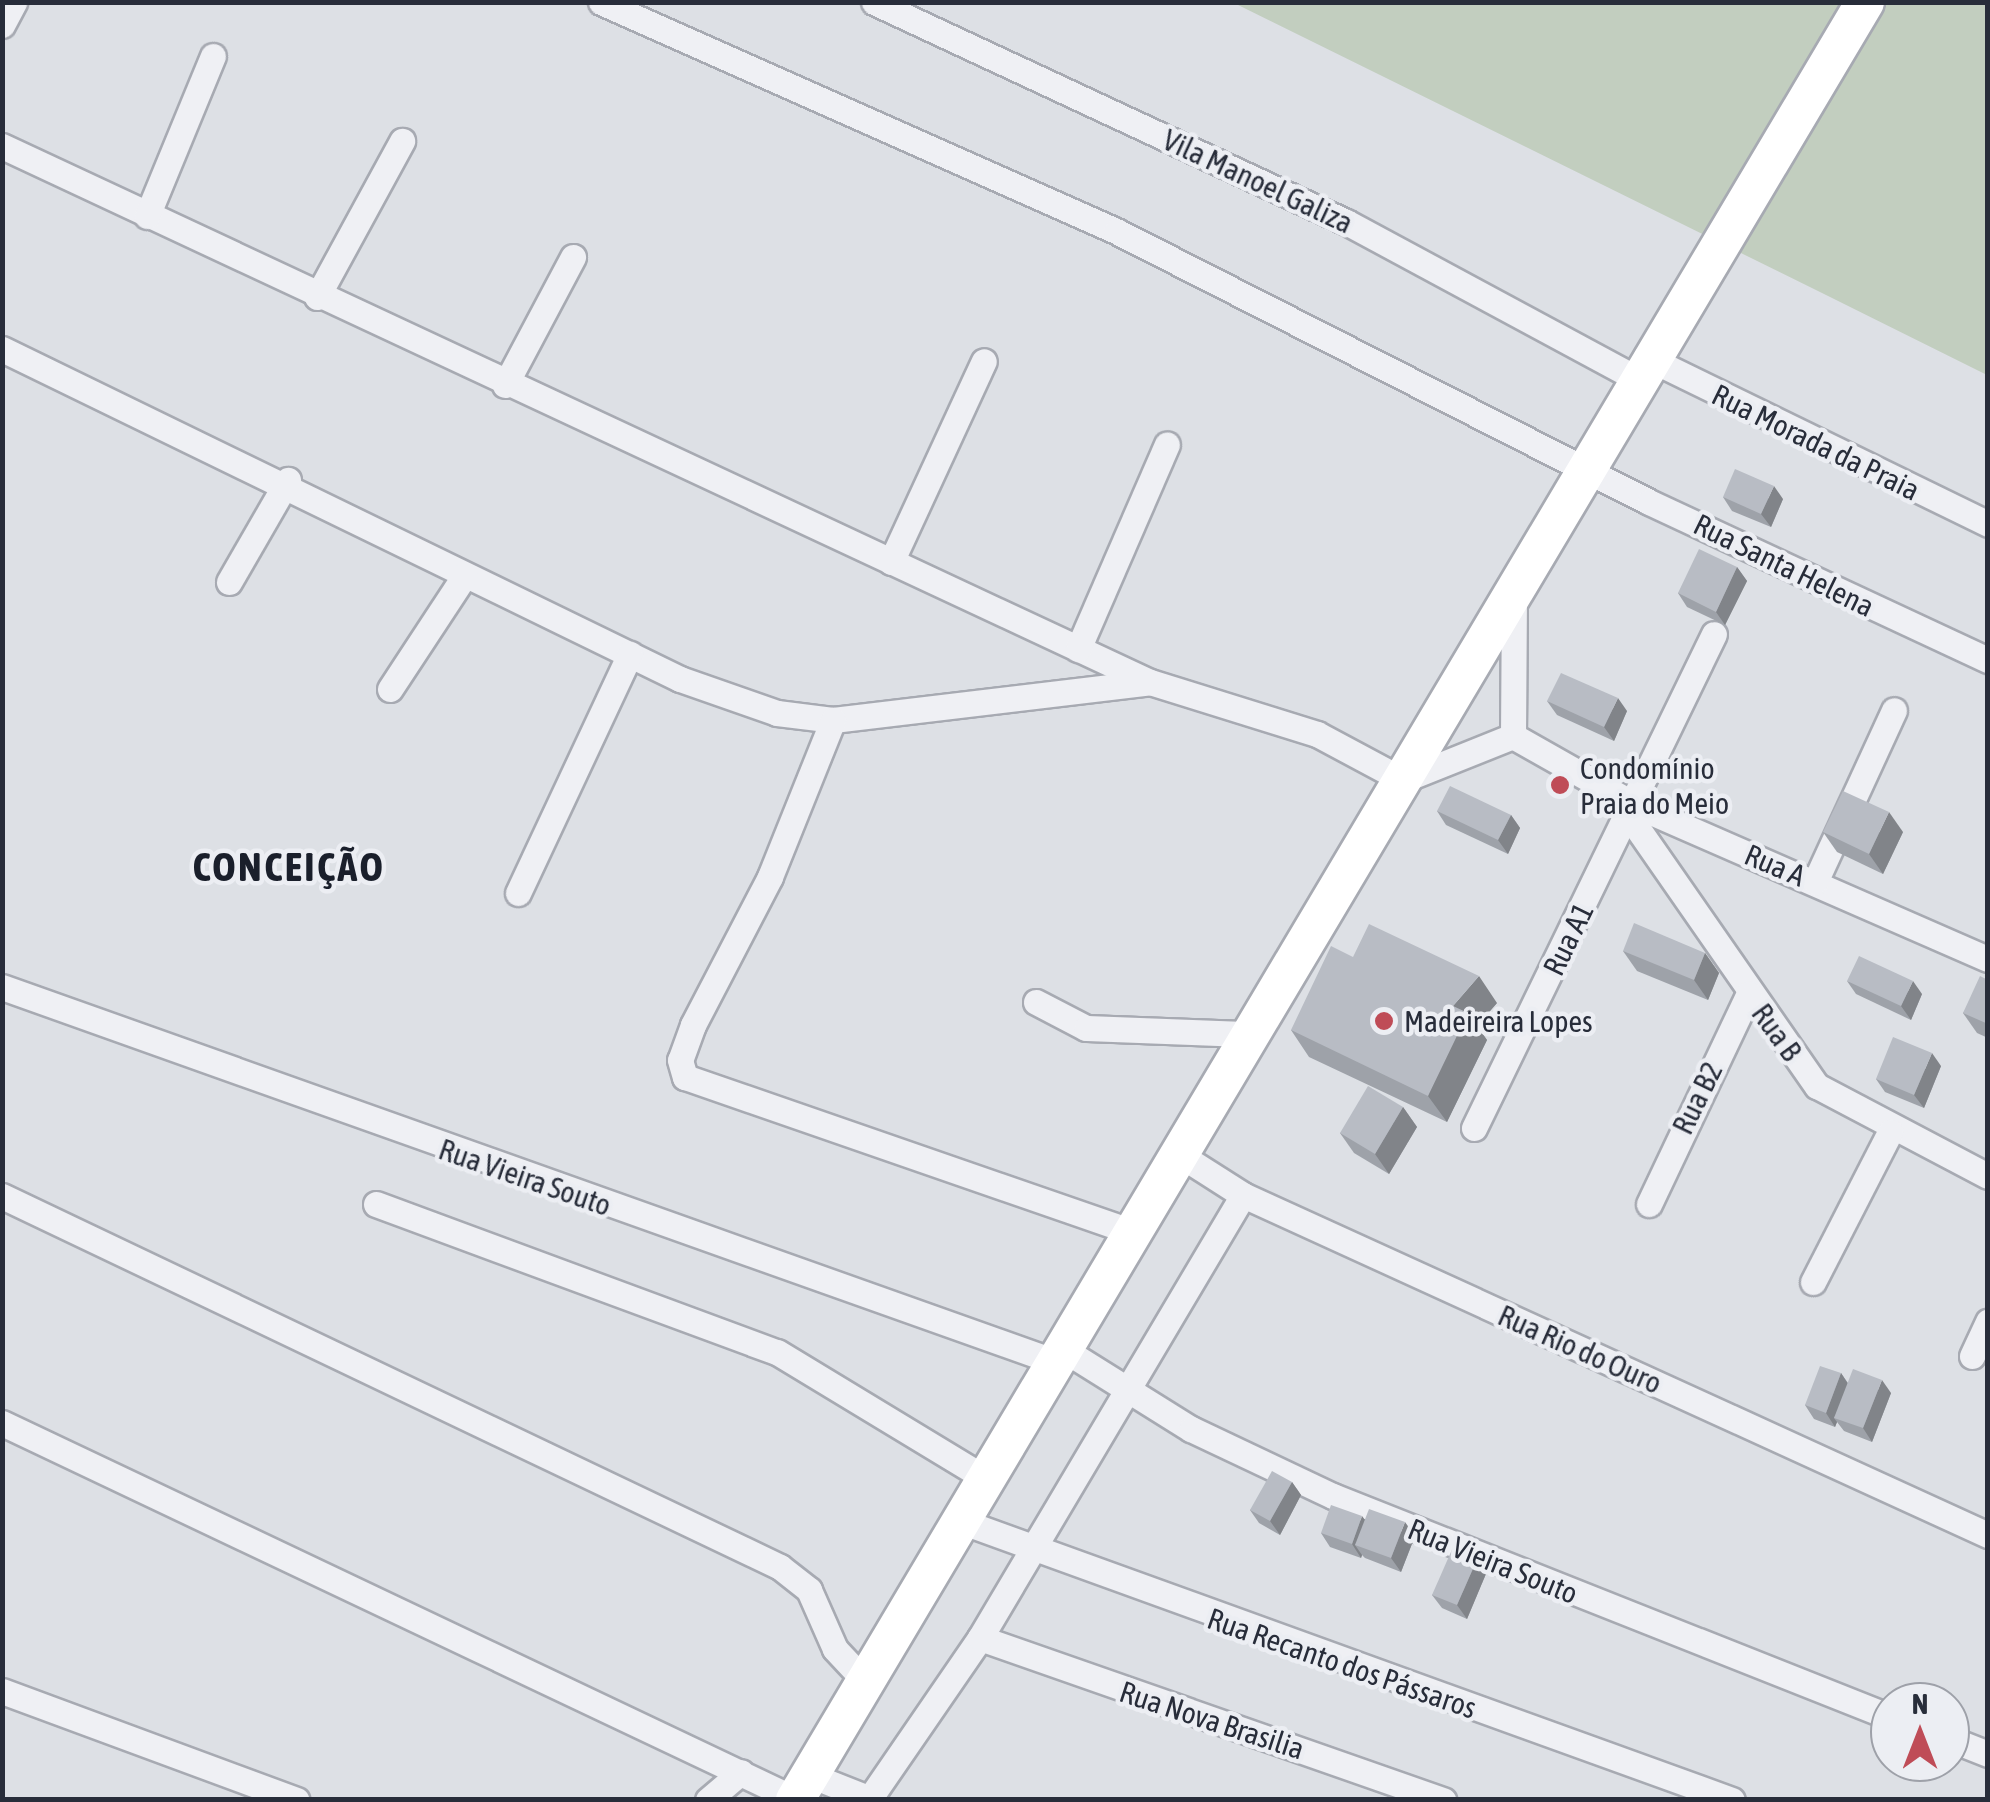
<!DOCTYPE html>
<html>
<head>
<meta charset="utf-8">
<style>
	body { margin:0 }
	#map { position:relative; width:1990px; height:1802px; overflow:hidden; background:#dde0e5; font-family:"Asap Condensed",sans-serif }
	div>[style] { position:absolute }
	.green>* { inset:0; background:#c2cebf }
	.roads { filter:drop-shadow(2px 0 #a7aab2) drop-shadow(-2px 0 #a7aab2) drop-shadow(0 2px #a7aab2) drop-shadow(0 -2px #a7aab2) }
	.street>* { height:25px; margin:-12.5px; padding:0 12.5px; transform-origin:12.5px; border-radius:12.5px; background:#eff0f4 }
	.primary>* { height:38px; margin:-19px; padding:0 19px; transform-origin:19px; border-radius:19px; background:#fff }
	.wall>* { inset:0; background:#9ea2a9 }
	.shaded-wall>* { inset:0; background:#818489 }
	.building>* { inset:0; background:#b8bcc4 }
	.dots>* { width:28px; height:28px; translate:-50% -50%; box-sizing:border-box; border:5px solid #eceef3; border-radius:50% }
	span { translate:-50% -50%; white-space:nowrap; text-align:center; line-height:1.15; -webkit-text-stroke:9px #eceef3; paint-order:stroke }
	.street-label { font-size:30px; color:#282d3a }
	.poi-label { font-size:30px; color:#282d3a }
	.left { translate:0 -50%; text-align:left }
	.district-label { font-size:40px; color:#1a1f2b; font-weight:700; letter-spacing:2.5px }
	.frame { position:absolute; inset:0; border:5px solid #282d3a; pointer-events:none }
	.north { position:absolute; left:1870px; top:1682px; width:100px; height:100px; box-sizing:border-box; background:#eceef3; border:2px solid #9ea1a9; border-radius:50%; rotate:0deg; font-size:28px; font-weight:700; line-height:40px; text-align:center; color:#282d3a }
	.north::after { content:''; display:block; margin:auto; width:35px; height:45px; background:#bf4c57; clip-path:polygon(50% 0,100% 100%,50% 72%,0 100%) }
</style>
</head>
<body>
<div id="map">
	<div class="green">
		<i style="clip-path:polygon(1234px 3px,1987px 3px,1987px 375px,1822px 293px)"></i>
	</div>
	<div class="roads">
		<div class="street">
			<i style="left:601px;top:2px;width:564px;rotate:23.97deg"></i>
			<i style="left:1116px;top:231px;width:598px;rotate:26.95deg"></i>
			<i style="left:1649px;top:502px;width:374px;rotate:25deg"></i>
			<i style="left:874px;top:2px;width:521px;rotate:24.99deg"></i>
			<i style="left:1346px;top:222px;width:327px;rotate:28.3deg"></i>
			<i style="left:2px;top:25px;width:26px;rotate:-62deg"></i>
			<i style="left:2px;top:146px;width:1267px;rotate:25.03deg"></i>
			<i style="left:1150px;top:682px;width:175px;rotate:17.3deg"></i>
			<i style="left:1317px;top:734px;width:98px;rotate:28.1deg"></i>
			<i style="left:1403px;top:780px;width:118px;rotate:-21.8deg"></i>
			<i style="left:147px;top:216px;width:173px;rotate:-67.6deg"></i>
			<i style="left:317px;top:297px;width:178px;rotate:-61.4deg"></i>
			<i style="left:2px;top:349px;width:754px;rotate:25.95deg"></i>
			<i style="left:680px;top:679px;width:103px;rotate:19.3deg"></i>
			<i style="left:777px;top:713px;width:56px;rotate:7.1deg"></i>
			<i style="left:833px;top:720px;width:319px;rotate:-6.8deg"></i>
			<i style="left:1646px;top:357px;width:381px;rotate:26deg"></i>
			<i style="left:505px;top:385px;width:145px;rotate:-62deg"></i>
			<i style="left:891px;top:562px;width:221px;rotate:-65.2deg"></i>
			<i style="left:229px;top:582px;width:118px;rotate:-60deg"></i>
			<i style="left:1078px;top:649px;width:223px;rotate:-66.5deg"></i>
			<i style="left:390px;top:689px;width:136px;rotate:-56.7deg"></i>
			<i style="left:833px;top:720px;width:169px;rotate:111.9deg"></i>
			<i style="left:770px;top:877px;width:167px;rotate:117.5deg"></i>
			<i style="left:693px;top:1025px;width:37px;rotate:110deg"></i>
			<i style="left:680px;top:1060px;width:18px;rotate:74deg"></i>
			<i style="left:685px;top:1077px;width:471px;rotate:19.1deg"></i>
			<i style="left:1513px;top:736px;width:140px;rotate:29.5deg"></i>
			<i style="left:1635px;top:805px;width:385px;rotate:23.6deg"></i>
			<i style="left:1513px;top:736px;width:145px;rotate:-89.6deg"></i>
			<i style="left:1629px;top:816px;width:329px;rotate:55.2deg"></i>
			<i style="left:1817px;top:1086px;width:193px;rotate:27.8deg"></i>
			<i style="left:1815px;top:882px;width:189px;rotate:-65.3deg"></i>
			<i style="left:518px;top:893px;width:264px;rotate:-64.9deg"></i>
			<i style="left:2px;top:987px;width:1112px;rotate:19.59deg"></i>
			<i style="left:1036px;top:1002px;width:56px;rotate:27.5deg"></i>
			<i style="left:1086px;top:1028px;width:159px;rotate:2.2deg"></i>
			<i style="left:1474px;top:1128px;width:549px;rotate:-64.09deg"></i>
			<i style="left:1177px;top:1153px;width:78px;rotate:32.5deg"></i>
			<i style="left:1243px;top:1195px;width:819px;rotate:24.53deg"></i>
			<i style="left:2px;top:1196px;width:862px;rotate:25.49deg"></i>
			<i style="left:780px;top:1567px;width:37px;rotate:38deg"></i>
			<i style="left:809px;top:1590px;width:64px;rotate:66.2deg"></i>
			<i style="left:835px;top:1649px;width:44px;rotate:46.8deg"></i>
			<i style="left:376px;top:1204px;width:427px;rotate:20.3deg"></i>
			<i style="left:777px;top:1352px;width:240px;rotate:31.2deg"></i>
			<i style="left:1649px;top:1204px;width:233px;rotate:-64.6deg"></i>
			<i style="left:1813px;top:1282px;width:169px;rotate:-62.8deg"></i>
			<i style="left:1058px;top:1346px;width:157px;rotate:32deg"></i>
			<i style="left:1191px;top:1429px;width:157px;rotate:25.3deg"></i>
			<i style="left:1333px;top:1496px;width:599px;rotate:21.64deg"></i>
			<i style="left:1972px;top:1356px;width:38px;rotate:-65deg"></i>
			<i style="left:2px;top:1423px;width:878px;rotate:25.37deg"></i>
			<i style="left:955px;top:1519px;width:826px;rotate:19.88deg"></i>
			<i style="left:980px;top:1638px;width:491px;rotate:19.3deg"></i>
			<i style="left:2px;top:1691px;width:314px;rotate:20.3deg"></i>
			<i style="left:1950px;top:1739px;width:41px;rotate:21.5deg"></i>
			<i style="left:810px;top:1775px;width:68px;rotate:21.6deg"></i>
			<i style="left:870px;top:1798px;width:194px;rotate:-55.5deg"></i>
			<i style="left:980px;top:1638px;width:515px;rotate:-59.3deg"></i>
			<i style="left:708px;top:1800px;width:43px;rotate:-40.3deg"></i>
		</div>
		<div class="primary">
			<i style="left:795px;top:1800px;width:2092px;rotate:-59.24deg"></i>
		</div>
	</div>
	<div class="wall">
		<i style="clip-path:polygon(1723px 497px,1783px 499px,1771px 527px,1732px 511px)"></i>
		<i style="clip-path:polygon(1737px 567px,1747px 581px,1725px 625px,1687px 607px,1678px 593px)"></i>
		<i style="clip-path:polygon(1547px 701px,1627px 711px,1614px 741px,1557px 715px)"></i>
		<i style="clip-path:polygon(1437px 811px,1511px 815px,1520px 828px,1508px 854px,1446px 825px)"></i>
		<i style="clip-path:polygon(1823px 832px,1903px 832px,1883px 874px,1837px 852px)"></i>
		<i style="clip-path:polygon(1623px 951px,1705px 953px,1719px 973px,1708px 1000px,1637px 971px)"></i>
		<i style="clip-path:polygon(1988px 980px,1988px 1038px,1977px 1033px,1963px 1013px)"></i>
		<i style="clip-path:polygon(1847px 981px,1922px 994px,1911px 1020px,1856px 994px)"></i>
		<i style="clip-path:polygon(1497px 1003px,1477px 1026px,1487px 1040px,1447px 1122px,1309px 1057px,1291px 1030px)"></i>
		<i style="clip-path:polygon(1941px 1066px,1924px 1108px,1885px 1092px,1876px 1079px)"></i>
		<i style="clip-path:polygon(1403px 1107px,1417px 1127px,1389px 1174px,1354px 1153px,1340px 1133px)"></i>
		<i style="clip-path:polygon(1841px 1373px,1848px 1383px,1891px 1393px,1872px 1442px,1844px 1431px,1837px 1422px,1835px 1427px,1814px 1419px,1805px 1405px)"></i>
		<i style="clip-path:polygon(1292px 1482px,1301px 1495px,1280px 1535px,1259px 1523px,1250px 1510px)"></i>
		<i style="clip-path:polygon(1365px 1519px,1415px 1536px,1401px 1572px,1365px 1558px,1362px 1555px,1361px 1558px,1330px 1547px,1321px 1533px)"></i>
		<i style="clip-path:polygon(1479px 1555px,1488px 1569px,1467px 1619px,1442px 1608px,1432px 1595px)"></i>
	</div>
	<div class="shaded-wall">
		<i style="clip-path:polygon(1774px 486px,1783px 499px,1771px 527px,1761px 514px)"></i>
		<i style="clip-path:polygon(1737px 567px,1747px 581px,1725px 625px,1716px 612px)"></i>
		<i style="clip-path:polygon(1618px 698px,1627px 711px,1614px 741px,1604px 727px)"></i>
		<i style="clip-path:polygon(1889px 812px,1903px 832px,1883px 874px,1869px 854px)"></i>
		<i style="clip-path:polygon(1511px 815px,1520px 828px,1508px 854px,1498px 840px)"></i>
		<i style="clip-path:polygon(1705px 953px,1719px 973px,1708px 1000px,1694px 980px)"></i>
		<i style="clip-path:polygon(1479px 976px,1497px 1003px,1477px 1026px,1487px 1040px,1447px 1122px,1428px 1096px,1453px 1006px)"></i>
		<i style="clip-path:polygon(1913px 981px,1922px 994px,1911px 1020px,1901px 1006px)"></i>
		<i style="clip-path:polygon(1932px 1053px,1941px 1066px,1924px 1108px,1914px 1095px)"></i>
		<i style="clip-path:polygon(1403px 1107px,1417px 1127px,1389px 1174px,1375px 1154px)"></i>
		<i style="clip-path:polygon(1841px 1373px,1850px 1387px,1834px 1418px,1837px 1422px,1835px 1427px,1826px 1413px)"></i>
		<i style="clip-path:polygon(1882px 1380px,1891px 1393px,1872px 1442px,1863px 1428px)"></i>
		<i style="clip-path:polygon(1292px 1482px,1301px 1495px,1280px 1535px,1270px 1521px)"></i>
		<i style="clip-path:polygon(1362px 1516px,1372px 1529px,1355px 1545px,1362px 1555px,1361px 1558px,1352px 1544px)"></i>
		<i style="clip-path:polygon(1405px 1522px,1415px 1536px,1401px 1572px,1391px 1558px)"></i>
		<i style="clip-path:polygon(1479px 1555px,1488px 1569px,1467px 1619px,1457px 1605px)"></i>
	</div>
	<div class="building">
		<i style="clip-path:polygon(1735px 469px,1774px 486px,1761px 514px,1723px 497px)"></i>
		<i style="clip-path:polygon(1699px 549px,1737px 567px,1716px 612px,1678px 593px)"></i>
		<i style="clip-path:polygon(1561px 673px,1618px 698px,1604px 727px,1547px 701px)"></i>
		<i style="clip-path:polygon(1450px 786px,1511px 815px,1498px 840px,1437px 811px)"></i>
		<i style="clip-path:polygon(1843px 791px,1889px 812px,1869px 854px,1823px 832px)"></i>
		<i style="clip-path:polygon(1634px 923px,1705px 953px,1694px 980px,1623px 951px)"></i>
		<i style="clip-path:polygon(1369px 924px,1479px 976px,1453px 1006px,1468px 1013px,1428px 1096px,1291px 1030px,1331px 946px,1353px 957px)"></i>
		<i style="clip-path:polygon(1859px 956px,1913px 981px,1901px 1006px,1847px 981px)"></i>
		<i style="clip-path:polygon(1980px 976px,1988px 980px,1988px 1024px,1963px 1013px)"></i>
		<i style="clip-path:polygon(1893px 1037px,1932px 1053px,1914px 1095px,1876px 1079px)"></i>
		<i style="clip-path:polygon(1368px 1086px,1403px 1107px,1375px 1154px,1340px 1133px)"></i>
		<i style="clip-path:polygon(1820px 1366px,1841px 1373px,1826px 1413px,1805px 1405px)"></i>
		<i style="clip-path:polygon(1853px 1369px,1882px 1380px,1863px 1428px,1834px 1418px)"></i>
		<i style="clip-path:polygon(1272px 1471px,1292px 1482px,1270px 1521px,1250px 1510px)"></i>
		<i style="clip-path:polygon(1331px 1505px,1362px 1516px,1352px 1544px,1321px 1533px)"></i>
		<i style="clip-path:polygon(1369px 1509px,1405px 1522px,1391px 1558px,1355px 1545px)"></i>
		<i style="clip-path:polygon(1454px 1545px,1479px 1555px,1457px 1605px,1432px 1595px)"></i>
	</div>
	<div class="dots">
		<i style="left:1560px;top:785px;background:#bf4c57"></i>
		<i style="left:1384px;top:1021px;background:#bf4c57"></i>
	</div>
	<div class="street-label">
		<span style="left:1258px;top:181px;rotate:25deg">Vila Manoel Galiza</span>
		<span style="left:1816px;top:442px;rotate:26deg">Rua Morada da Praia</span>
		<span style="left:1784px;top:565px;rotate:26deg">Rua Santa Helena</span>
		<span style="left:1775px;top:865px;rotate:23deg">Rua A</span>
		<span style="left:1568px;top:939px;rotate:-64deg">Rua A1</span>
		<span style="left:1777px;top:1032px;rotate:54deg">Rua B</span>
		<span style="left:1697px;top:1098px;rotate:-64deg">Rua B2</span>
		<span style="left:525px;top:1177px;rotate:19deg">Rua Vieira Souto</span>
		<span style="left:1580px;top:1349px;rotate:24deg">Rua Rio do Ouro</span>
		<span style="left:1493px;top:1561px;rotate:22deg">Rua Vieira Souto</span>
		<span style="left:1342px;top:1663px;rotate:19deg">Rua Recanto dos Pássaros</span>
		<span style="left:1212px;top:1720px;rotate:18deg">Rua Nova Brasilia</span>
	</div>
	<div class="poi-label">
		<span class="left" style="left:1580px;top:785px">Condomínio<br>Praia do Meio</span>
		<span class="left" style="left:1404px;top:1021px">Madeireira Lopes</span>
	</div>
	<div class="district-label">
		<span style="left:289px;top:867px">CONCEIÇÃO</span>
	</div>
	<div class="frame"></div>
	<div class="north">N</div>
</div>
</body>
</html>
